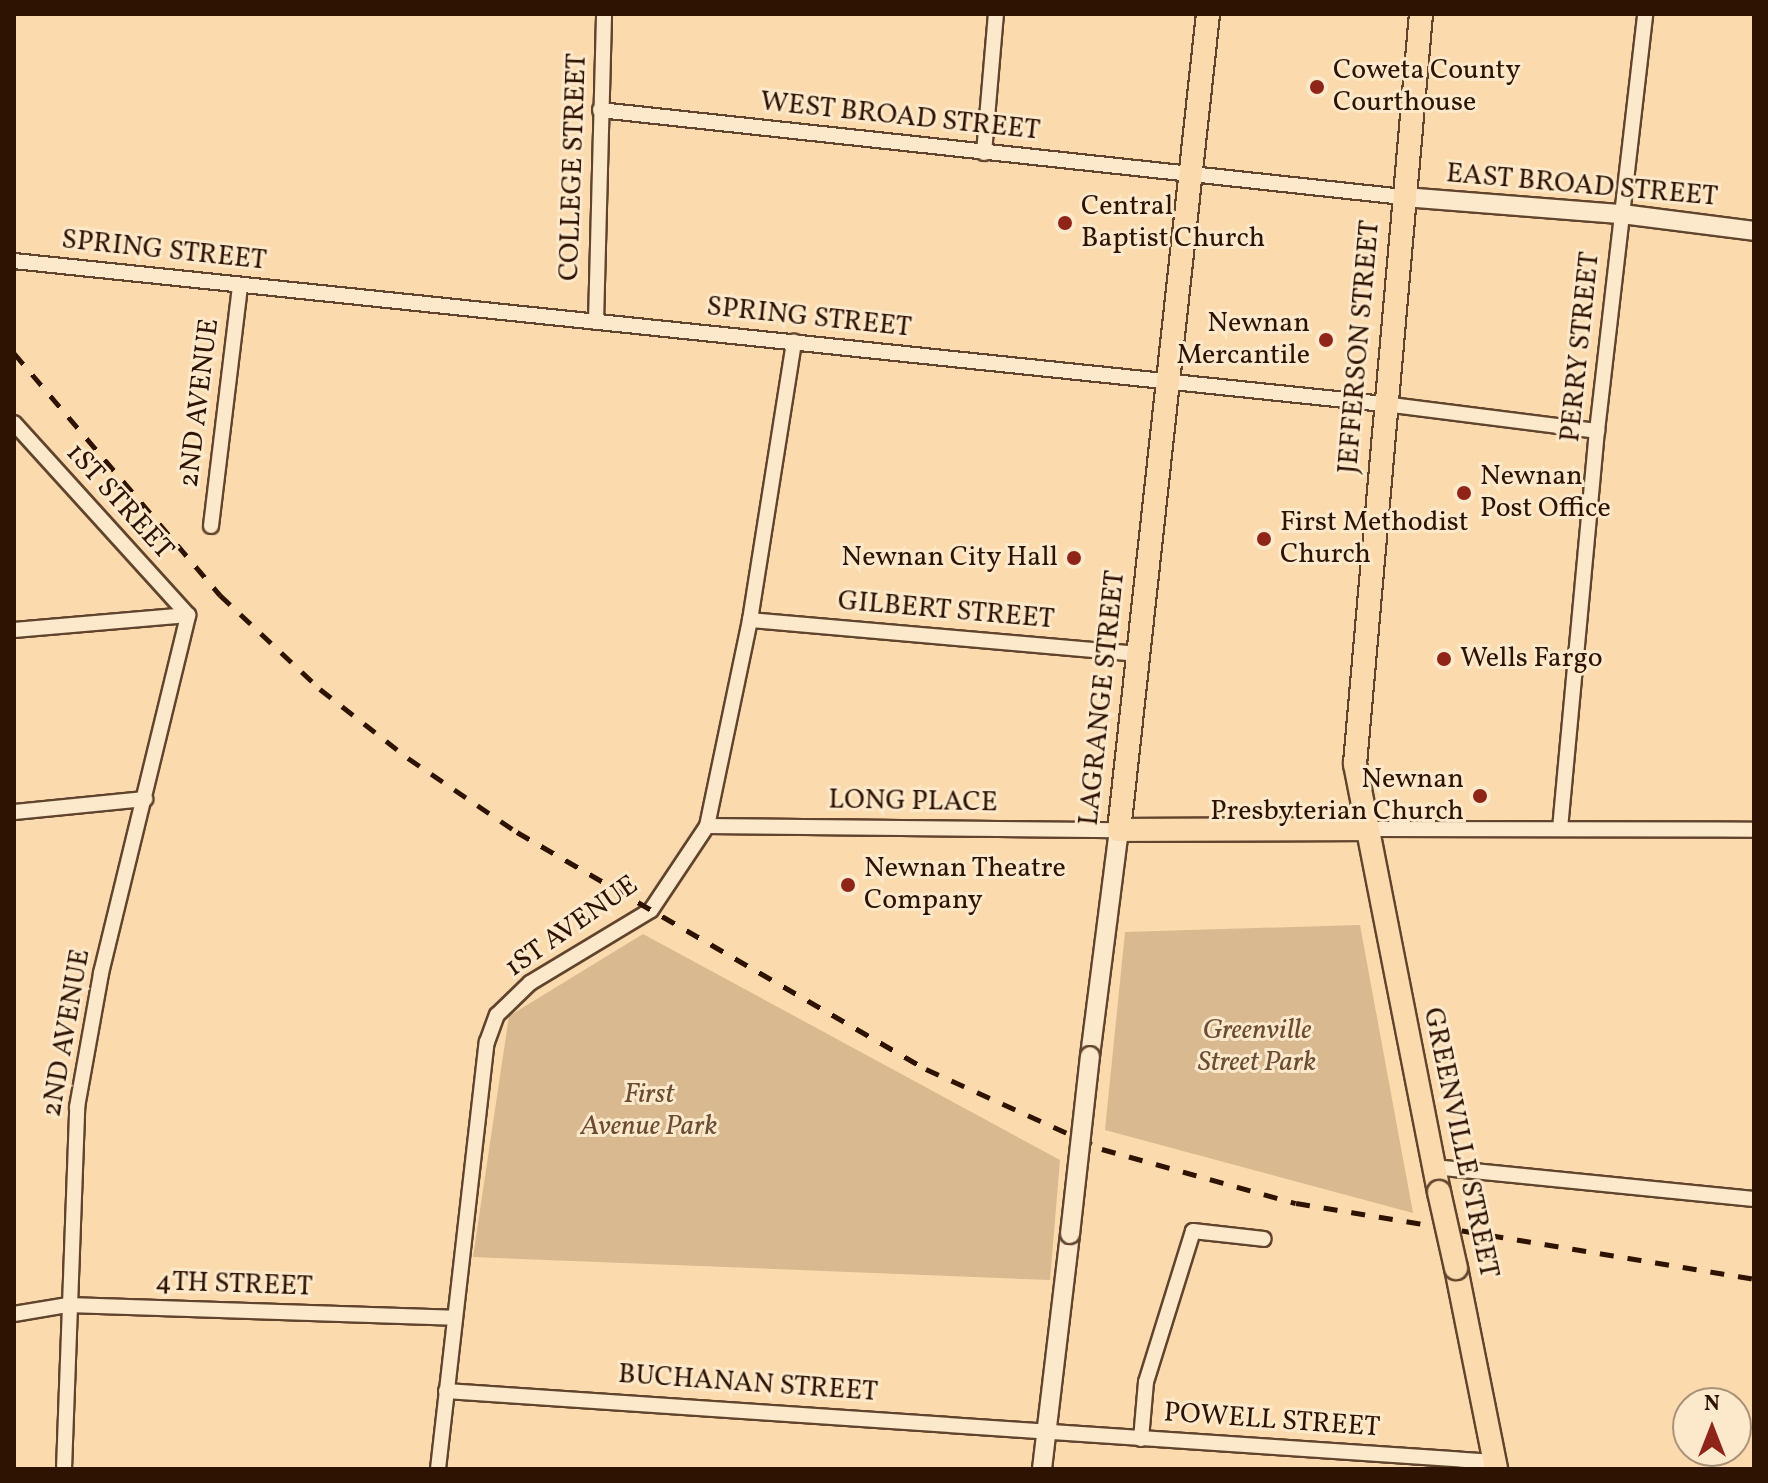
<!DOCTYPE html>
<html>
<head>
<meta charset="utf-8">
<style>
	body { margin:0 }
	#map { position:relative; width:1768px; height:1483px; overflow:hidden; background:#fbdbad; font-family:Vollkorn,serif }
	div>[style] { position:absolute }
	.green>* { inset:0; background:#d8b990 }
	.roads { filter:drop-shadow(2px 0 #61442d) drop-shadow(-2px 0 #61442d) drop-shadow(0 2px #61442d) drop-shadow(0 -2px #61442d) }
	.minor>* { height:14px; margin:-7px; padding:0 7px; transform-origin:7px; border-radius:7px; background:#fce8ca }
	.tertiary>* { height:18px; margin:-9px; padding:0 9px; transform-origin:9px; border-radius:9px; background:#fce8ca }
	.primary>* { height:22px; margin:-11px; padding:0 11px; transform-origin:11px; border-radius:11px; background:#fbdbad }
	.rail>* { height:5px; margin-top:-2.5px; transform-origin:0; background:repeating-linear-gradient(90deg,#2e1202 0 14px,transparent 0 28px) }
	.bridges { filter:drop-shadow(2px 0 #61442d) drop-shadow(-2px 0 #61442d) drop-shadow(0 2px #61442d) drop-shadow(0 -2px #61442d) }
	.tertiary-bridge>* { height:18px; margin:-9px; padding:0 9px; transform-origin:9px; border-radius:9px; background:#fce8ca }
	.primary-bridge>* { height:22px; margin:-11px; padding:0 11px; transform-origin:11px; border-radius:11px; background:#fbdbad }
	.dots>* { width:22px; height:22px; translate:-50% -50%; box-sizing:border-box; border:4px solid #fce8ca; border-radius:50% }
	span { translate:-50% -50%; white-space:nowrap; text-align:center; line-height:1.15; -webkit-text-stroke:6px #fce8ca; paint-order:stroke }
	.poi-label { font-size:28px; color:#2e1202 }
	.left { translate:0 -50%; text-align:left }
	.right { translate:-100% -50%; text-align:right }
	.street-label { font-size:28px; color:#2e1202 }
	.park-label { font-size:28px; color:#6a4c34; font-style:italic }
	.frame { position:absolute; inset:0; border:16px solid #2e1202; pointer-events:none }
	.north { position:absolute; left:1672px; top:1387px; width:80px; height:80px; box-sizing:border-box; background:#fce8ca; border:2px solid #aa927a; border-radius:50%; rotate:0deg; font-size:22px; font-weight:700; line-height:32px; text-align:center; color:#2e1202 }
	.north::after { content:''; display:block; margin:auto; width:28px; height:36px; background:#8f2418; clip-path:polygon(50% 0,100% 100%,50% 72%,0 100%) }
</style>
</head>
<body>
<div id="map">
	<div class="green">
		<i style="clip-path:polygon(1360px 925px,1413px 1213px,1105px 1130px,1125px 932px)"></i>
		<i style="clip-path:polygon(643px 934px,1060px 1160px,1050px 1280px,473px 1257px,509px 1016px)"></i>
	</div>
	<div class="roads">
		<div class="minor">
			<i style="left:600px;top:110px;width:809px;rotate:6.18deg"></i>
			<i style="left:984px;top:153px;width:140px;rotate:-85.1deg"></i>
			<i style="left:14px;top:261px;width:1377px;rotate:5.96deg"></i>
			<i style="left:1384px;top:404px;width:215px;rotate:7.2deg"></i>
			<i style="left:596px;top:322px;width:308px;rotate:-88.5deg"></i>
			<i style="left:14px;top:423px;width:259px;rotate:47.8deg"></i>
			<i style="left:211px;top:526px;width:242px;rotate:-83.1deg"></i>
			<i style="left:750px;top:620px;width:389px;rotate:5deg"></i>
			<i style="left:14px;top:630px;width:175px;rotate:-4.9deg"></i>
			<i style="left:14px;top:812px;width:132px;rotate:-5.7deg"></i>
			<i style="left:707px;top:826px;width:412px;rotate:0.6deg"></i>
			<i style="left:1367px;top:829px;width:387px;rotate:0.1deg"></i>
			<i style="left:1560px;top:829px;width:400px;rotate:-84.7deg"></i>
			<i style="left:1597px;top:431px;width:420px;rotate:-83.4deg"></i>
			<i style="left:1433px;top:1167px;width:323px;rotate:5.7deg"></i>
			<i style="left:14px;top:1314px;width:55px;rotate:-9.5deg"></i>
			<i style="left:68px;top:1305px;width:386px;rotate:1.9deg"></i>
			<i style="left:446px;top:1391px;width:1051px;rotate:3.87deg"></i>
			<i style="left:1141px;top:1439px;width:57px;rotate:-85deg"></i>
			<i style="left:1146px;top:1382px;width:158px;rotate:-72.7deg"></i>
			<i style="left:1193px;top:1231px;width:71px;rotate:6.4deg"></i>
			<i style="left:64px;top:1469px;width:362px;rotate:-87.9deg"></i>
			<i style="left:77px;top:1107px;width:136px;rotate:-79.8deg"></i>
			<i style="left:101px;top:973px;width:368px;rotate:-76.3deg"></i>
			<i style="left:438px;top:1469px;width:430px;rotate:-83.5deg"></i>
			<i style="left:487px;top:1042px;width:29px;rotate:-70deg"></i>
			<i style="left:497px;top:1015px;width:46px;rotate:-44.1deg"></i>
			<i style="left:530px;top:983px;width:141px;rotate:-31.1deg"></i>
			<i style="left:651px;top:910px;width:101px;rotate:-56.3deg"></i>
			<i style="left:707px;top:826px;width:210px;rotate:-78.2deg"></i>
			<i style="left:750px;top:620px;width:282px;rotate:-81deg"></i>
		</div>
		<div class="tertiary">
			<i style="left:1404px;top:197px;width:219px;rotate:4.5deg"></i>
			<i style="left:1622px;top:214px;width:133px;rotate:7.3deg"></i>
			<i style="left:1090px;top:1056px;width:228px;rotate:-82.7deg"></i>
			<i style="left:1042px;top:1469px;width:237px;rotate:-83.2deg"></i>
		</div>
		<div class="primary">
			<i style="left:1208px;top:14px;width:821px;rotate:96.22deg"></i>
			<i style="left:1119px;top:830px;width:248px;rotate:-0.2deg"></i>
			<i style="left:1421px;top:14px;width:753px;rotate:95.03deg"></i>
			<i style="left:1355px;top:764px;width:436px;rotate:78.9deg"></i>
			<i style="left:1456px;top:1268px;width:205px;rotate:78.7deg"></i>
		</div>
	</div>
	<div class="rail">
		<i style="left:14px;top:353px;width:318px;rotate:49.6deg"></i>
		<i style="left:220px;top:595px;width:137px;rotate:43.2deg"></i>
		<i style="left:320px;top:689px;width:112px;rotate:38.1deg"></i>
		<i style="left:408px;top:758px;width:132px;rotate:34.2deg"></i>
		<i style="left:517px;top:832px;width:473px;rotate:30.1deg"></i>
		<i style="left:926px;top:1069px;width:193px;rotate:24.4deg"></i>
		<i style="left:1102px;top:1149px;width:201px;rotate:15.6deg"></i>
		<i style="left:1296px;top:1203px;width:464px;rotate:9.4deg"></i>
	</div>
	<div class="bridges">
		<div class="tertiary-bridge">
			<i style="left:1070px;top:1234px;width:179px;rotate:-83.6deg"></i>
		</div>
		<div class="primary-bridge">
			<i style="left:1439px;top:1192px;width:78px;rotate:77.4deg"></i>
		</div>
	</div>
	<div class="dots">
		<i style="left:1317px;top:87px;background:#8f2418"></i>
		<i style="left:1065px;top:223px;background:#8f2418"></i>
		<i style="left:1326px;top:340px;background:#8f2418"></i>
		<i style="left:1464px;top:493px;background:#8f2418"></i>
		<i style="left:1264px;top:539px;background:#8f2418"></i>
		<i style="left:1074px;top:558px;background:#8f2418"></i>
		<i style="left:1444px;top:659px;background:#8f2418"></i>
		<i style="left:1480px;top:796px;background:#8f2418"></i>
		<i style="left:848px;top:885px;background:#8f2418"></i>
	</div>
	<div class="poi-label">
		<span class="left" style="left:1333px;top:87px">Coweta County<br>Courthouse</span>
		<span class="left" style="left:1081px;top:223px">Central<br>Baptist Church</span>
		<span class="right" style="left:1310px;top:340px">Newnan<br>Mercantile</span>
		<span class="left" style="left:1480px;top:493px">Newnan<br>Post Office</span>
		<span class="left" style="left:1280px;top:539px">First Methodist<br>Church</span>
		<span class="right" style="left:1058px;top:558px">Newnan City Hall</span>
		<span class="left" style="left:1460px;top:659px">Wells Fargo</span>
		<span class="right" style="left:1464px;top:796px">Newnan<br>Presbyterian Church</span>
		<span class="left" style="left:864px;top:885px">Newnan Theatre<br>Company</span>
	</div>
	<div class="street-label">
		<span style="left:900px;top:117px;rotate:6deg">WEST BROAD STREET</span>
		<span style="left:574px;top:167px;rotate:-88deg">COLLEGE STREET</span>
		<span style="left:1582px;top:186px;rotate:5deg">EAST BROAD STREET</span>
		<span style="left:164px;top:251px;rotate:6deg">SPRING STREET</span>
		<span style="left:809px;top:318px;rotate:6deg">SPRING STREET</span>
		<span style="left:1360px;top:347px;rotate:-85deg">JEFFERSON STREET</span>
		<span style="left:1581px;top:347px;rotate:-84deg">PERRY STREET</span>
		<span style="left:200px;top:403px;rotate:-83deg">2ND AVENUE</span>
		<span style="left:119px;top:502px;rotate:48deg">1ST STREET</span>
		<span style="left:946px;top:611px;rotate:5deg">GILBERT STREET</span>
		<span style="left:1103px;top:698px;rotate:-84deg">LAGRANGE STREET</span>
		<span style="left:913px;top:802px;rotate:1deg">LONG PLACE</span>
		<span style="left:572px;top:927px;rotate:-35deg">1ST AVENUE</span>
		<span style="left:67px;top:1033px;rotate:-80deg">2ND AVENUE</span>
		<span style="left:1460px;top:1143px;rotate:78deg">GREENVILLE STREET</span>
		<span style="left:234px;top:1285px;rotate:2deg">4TH STREET</span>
		<span style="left:748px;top:1384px;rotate:4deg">BUCHANAN STREET</span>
		<span style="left:1272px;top:1421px;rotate:4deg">POWELL STREET</span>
	</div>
	<div class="park-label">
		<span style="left:1257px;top:1047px">Greenville<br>Street Park</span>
		<span style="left:649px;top:1111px">First<br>Avenue Park</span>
	</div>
	<div class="frame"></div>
	<div class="north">N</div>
</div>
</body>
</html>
